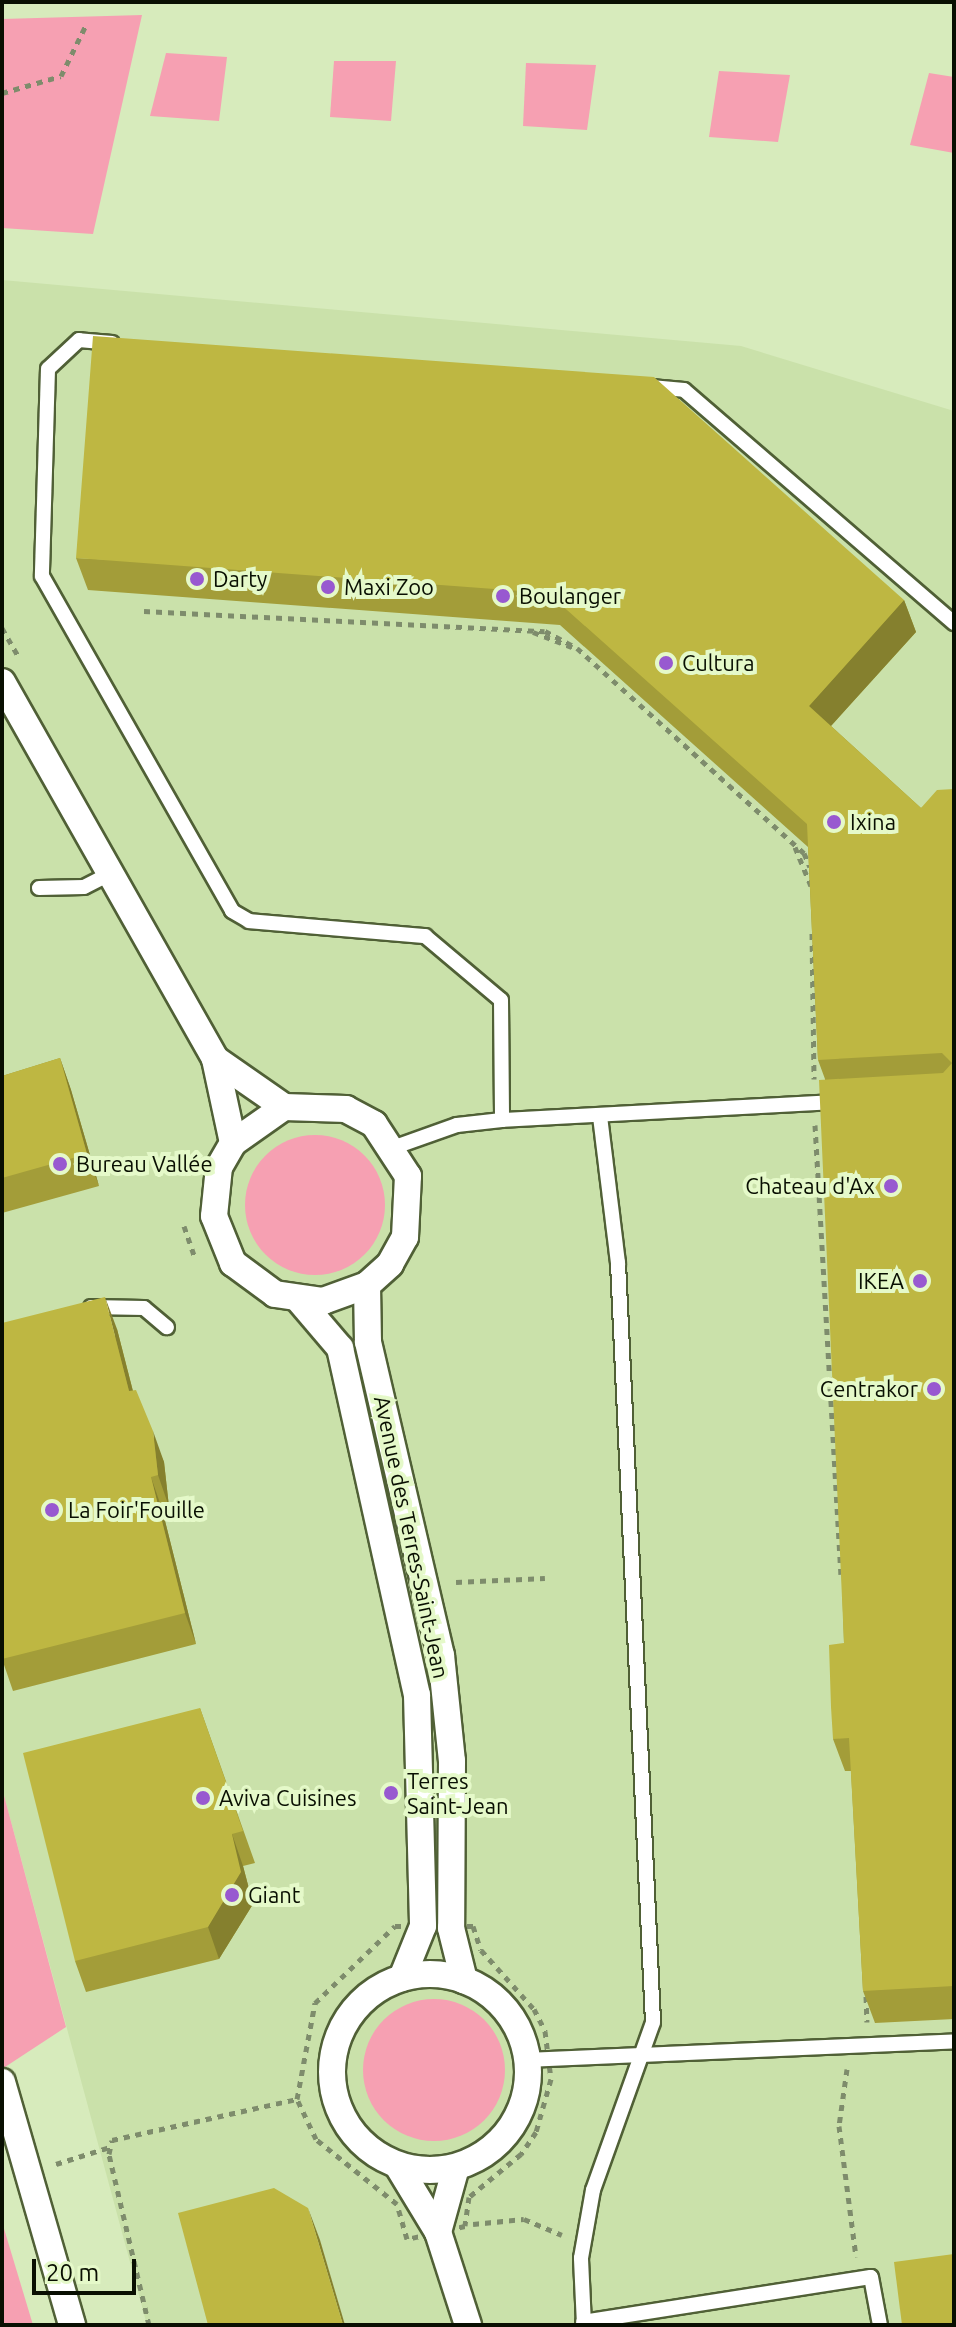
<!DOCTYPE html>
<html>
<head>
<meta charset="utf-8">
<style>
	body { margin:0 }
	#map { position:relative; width:956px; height:2327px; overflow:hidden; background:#d7ebbc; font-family:Ubuntu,sans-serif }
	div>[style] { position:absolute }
	.built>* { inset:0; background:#cae1aa }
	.green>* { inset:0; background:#f6a0b2 }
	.round { border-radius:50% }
	.path>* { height:5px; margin-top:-2.5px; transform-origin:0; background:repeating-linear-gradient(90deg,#7e8c6c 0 6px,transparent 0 12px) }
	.roads { filter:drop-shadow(2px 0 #506036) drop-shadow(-2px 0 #506036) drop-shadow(0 2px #506036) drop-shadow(0 -2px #506036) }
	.service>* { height:14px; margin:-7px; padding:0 7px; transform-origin:7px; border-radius:7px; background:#fff }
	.minor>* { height:26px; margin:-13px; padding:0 13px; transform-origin:13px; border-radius:13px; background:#fff }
	.minor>.ring { margin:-13px; padding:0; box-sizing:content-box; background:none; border:26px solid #fff; border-radius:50% }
	.wall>* { inset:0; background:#a39d39 }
	.shaded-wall>* { inset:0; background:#85802e }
	.building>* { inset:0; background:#beb742 }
	.dots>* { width:22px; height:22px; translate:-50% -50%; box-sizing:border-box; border:4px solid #e5f9c9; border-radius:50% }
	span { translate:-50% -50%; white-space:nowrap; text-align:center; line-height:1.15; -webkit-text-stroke:8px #e5f9c9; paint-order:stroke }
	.poi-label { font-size:22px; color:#090f02 }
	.left { translate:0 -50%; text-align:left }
	.right { translate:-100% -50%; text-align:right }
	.street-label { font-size:22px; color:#090f02 }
	.frame { position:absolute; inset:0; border:4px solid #090f02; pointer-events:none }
	.scale { position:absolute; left:32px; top:2259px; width:104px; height:36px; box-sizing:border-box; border:4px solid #090f02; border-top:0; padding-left:10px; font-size:24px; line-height:28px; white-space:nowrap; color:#090f02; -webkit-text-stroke:6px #e5f9c9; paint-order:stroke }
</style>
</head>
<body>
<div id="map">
	<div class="built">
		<i style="clip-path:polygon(2px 280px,741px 346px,954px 411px,954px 2325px,147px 2325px,2px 1788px)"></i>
	</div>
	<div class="green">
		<i style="clip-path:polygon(142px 15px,93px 234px,2px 228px,2px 19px)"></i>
		<i style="clip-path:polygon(166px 53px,227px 57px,219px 121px,150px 116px)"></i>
		<i style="clip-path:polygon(334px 61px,396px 61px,391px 121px,330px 117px)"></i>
		<i style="clip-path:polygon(526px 63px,596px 65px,587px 130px,523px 126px)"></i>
		<i style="clip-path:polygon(719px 71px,790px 75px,778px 142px,709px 137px)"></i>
		<i style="clip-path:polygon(929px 73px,954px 77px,954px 153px,910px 145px)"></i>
		<i class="round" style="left:245px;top:1135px;width:140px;height:140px"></i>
		<i style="clip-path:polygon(2px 1788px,66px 2027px,2px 2069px)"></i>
		<i class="round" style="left:363px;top:1999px;width:142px;height:142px"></i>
		<i style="clip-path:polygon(2px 2222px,33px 2325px,2px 2325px)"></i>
	</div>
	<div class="path">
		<i style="left:2px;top:93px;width:61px;rotate:-16.1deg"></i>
		<i style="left:61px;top:76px;width:55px;rotate:-63.9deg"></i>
		<i style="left:144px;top:611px;width:401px;rotate:2.9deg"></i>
		<i style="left:545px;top:631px;width:36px;rotate:28deg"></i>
		<i style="left:577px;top:648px;width:306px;rotate:42.1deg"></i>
		<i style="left:804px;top:853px;width:15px;rotate:67deg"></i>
		<i style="left:2px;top:628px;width:34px;rotate:60deg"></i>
		<i style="left:533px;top:632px;width:42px;rotate:21deg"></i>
		<i style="left:795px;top:847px;width:42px;rotate:67.7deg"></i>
		<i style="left:812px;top:933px;width:146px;rotate:89.2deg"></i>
		<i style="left:815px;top:1125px;width:450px;rotate:86.7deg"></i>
		<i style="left:184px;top:1226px;width:34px;rotate:71deg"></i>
		<i style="left:456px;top:1582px;width:89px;rotate:-2.6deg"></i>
		<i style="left:395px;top:1926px;width:78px"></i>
		<i style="left:473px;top:1926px;width:25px;rotate:72deg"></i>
		<i style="left:481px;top:1950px;width:79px;rotate:48.1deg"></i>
		<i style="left:534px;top:2009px;width:25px;rotate:63deg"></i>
		<i style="left:545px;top:2031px;width:48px;rotate:82.9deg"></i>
		<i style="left:551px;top:2079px;width:55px;rotate:105.8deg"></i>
		<i style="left:536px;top:2132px;width:27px;rotate:124deg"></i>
		<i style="left:521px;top:2154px;width:67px;rotate:140.4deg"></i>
		<i style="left:469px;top:2197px;width:29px;rotate:98deg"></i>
		<i style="left:465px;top:2226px;width:59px;rotate:167.4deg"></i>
		<i style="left:407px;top:2239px;width:36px;rotate:-106deg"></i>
		<i style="left:397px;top:2204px;width:104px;rotate:-141.3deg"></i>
		<i style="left:316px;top:2139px;width:44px;rotate:-115.4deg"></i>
		<i style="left:297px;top:2099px;width:98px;rotate:-79.4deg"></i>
		<i style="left:315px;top:2003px;width:111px;rotate:-43.9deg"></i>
		<i style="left:866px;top:1996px;width:26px;rotate:88deg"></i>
		<i style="left:847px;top:2069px;width:58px;rotate:98deg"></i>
		<i style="left:839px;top:2126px;width:132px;rotate:82.6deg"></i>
		<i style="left:56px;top:2164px;width:57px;rotate:-17.5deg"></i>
		<i style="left:473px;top:2224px;width:51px;rotate:-5.6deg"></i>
		<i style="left:524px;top:2219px;width:41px;rotate:22.8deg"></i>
		<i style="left:149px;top:2325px;width:176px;rotate:-103.2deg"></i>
		<i style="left:109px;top:2154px;width:14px;rotate:-78deg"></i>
		<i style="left:112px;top:2140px;width:189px;rotate:-12.5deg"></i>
	</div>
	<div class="roads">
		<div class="service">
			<i style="left:112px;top:343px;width:33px;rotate:-175deg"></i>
			<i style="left:79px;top:340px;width:42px;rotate:136.9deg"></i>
			<i style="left:48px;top:369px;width:207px;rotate:91.7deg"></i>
			<i style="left:42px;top:576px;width:385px;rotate:60.4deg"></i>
			<i style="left:232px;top:911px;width:20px;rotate:30deg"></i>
			<i style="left:249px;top:921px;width:177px;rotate:4.9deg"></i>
			<i style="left:425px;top:936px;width:99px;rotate:40.1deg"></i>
			<i style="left:501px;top:1000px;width:120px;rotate:89.5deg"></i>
			<i style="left:651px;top:387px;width:33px;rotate:5deg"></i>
			<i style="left:684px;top:390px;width:357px;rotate:40.8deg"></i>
			<i style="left:39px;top:888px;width:45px;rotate:-1.3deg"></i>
			<i style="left:84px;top:887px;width:28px;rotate:-27deg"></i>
			<i style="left:395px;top:1147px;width:66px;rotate:-19.5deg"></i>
			<i style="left:457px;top:1125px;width:45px;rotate:-6.3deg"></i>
			<i style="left:502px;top:1120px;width:336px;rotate:-3.1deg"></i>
			<i style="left:91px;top:1307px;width:53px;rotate:1.1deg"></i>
			<i style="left:144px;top:1308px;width:30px;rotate:40deg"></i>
			<i style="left:527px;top:2060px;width:427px;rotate:-2.5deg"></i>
			<i style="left:583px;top:2322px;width:291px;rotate:-8.9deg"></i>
			<i style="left:871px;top:2277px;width:49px;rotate:79.4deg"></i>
			<i style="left:584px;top:2325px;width:67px;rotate:-92.6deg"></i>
			<i style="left:581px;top:2258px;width:69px;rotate:-80deg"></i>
			<i style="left:593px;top:2190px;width:178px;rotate:-70.3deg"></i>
			<i style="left:653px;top:2022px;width:760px;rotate:-92.64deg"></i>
			<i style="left:618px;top:1263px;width:147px;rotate:-97deg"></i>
		</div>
		<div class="minor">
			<i style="left:2px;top:682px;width:433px;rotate:60.5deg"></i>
			<i style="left:215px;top:1059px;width:86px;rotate:77.9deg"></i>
			<i style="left:233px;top:1143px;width:28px;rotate:120deg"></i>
			<i style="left:219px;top:1167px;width:49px;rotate:95.8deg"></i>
			<i style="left:214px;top:1216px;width:51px;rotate:68deg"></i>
			<i style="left:233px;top:1263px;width:52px;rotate:36.4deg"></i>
			<i style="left:275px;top:1294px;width:49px;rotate:8.3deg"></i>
			<i style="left:323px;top:1301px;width:47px;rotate:-20deg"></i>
			<i style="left:367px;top:1285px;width:31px;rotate:-42deg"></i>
			<i style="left:390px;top:1264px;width:31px;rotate:-61deg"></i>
			<i style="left:405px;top:1237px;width:61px;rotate:-87.2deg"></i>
			<i style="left:408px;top:1176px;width:62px;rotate:-123.2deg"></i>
			<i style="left:374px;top:1124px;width:32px;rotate:-152deg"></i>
			<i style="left:346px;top:1109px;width:62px;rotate:-178.2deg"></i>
			<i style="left:284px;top:1107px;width:62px;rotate:144.8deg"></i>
			<i style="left:215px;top:1059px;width:84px;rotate:34.8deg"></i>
			<i style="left:367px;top:1285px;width:57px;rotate:89deg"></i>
			<i style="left:368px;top:1342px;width:321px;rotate:76.9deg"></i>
			<i style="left:441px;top:1655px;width:107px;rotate:84.1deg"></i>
			<i style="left:452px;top:1761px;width:167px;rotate:90.3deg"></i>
			<i style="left:451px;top:1928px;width:54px;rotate:76deg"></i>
			<i style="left:300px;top:1301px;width:62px;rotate:49.6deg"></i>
			<i style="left:340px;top:1348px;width:355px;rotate:77.5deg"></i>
			<i style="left:417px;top:1695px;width:231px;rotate:88.5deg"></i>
			<i style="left:423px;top:1926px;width:56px;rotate:112deg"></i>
			<i class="ring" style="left:332px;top:1974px;width:170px;height:170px"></i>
			<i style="left:2px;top:2082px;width:253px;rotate:73.9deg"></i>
			<i style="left:398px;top:2166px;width:77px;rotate:58.8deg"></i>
			<i style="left:438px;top:2232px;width:98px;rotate:72.1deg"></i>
			<i style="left:438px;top:2232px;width:67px;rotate:-74.5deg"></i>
		</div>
	</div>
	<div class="wall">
		<i style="clip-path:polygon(76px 558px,904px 600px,916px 632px,831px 726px,921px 808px,954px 789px,954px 2019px,875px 2023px,863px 1991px,851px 1771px,845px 1771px,833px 1739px,844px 1643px,825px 1079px,818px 1060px,808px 847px,560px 625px,88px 590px)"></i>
		<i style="clip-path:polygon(60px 1058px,71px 1090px,99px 1186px,2px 1213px,2px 1076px)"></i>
		<i style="clip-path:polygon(117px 1329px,133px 1391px,164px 1462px,169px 1507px,162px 1509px,196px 1644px,13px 1691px,2px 1659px)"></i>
		<i style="clip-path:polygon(200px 1708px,255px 1863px,243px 1866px,253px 1904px,219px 1959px,86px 1992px,75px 1961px)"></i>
	</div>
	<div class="shaded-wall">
		<i style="clip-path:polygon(904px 600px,916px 632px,820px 738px,809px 706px)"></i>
		<i style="clip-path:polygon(60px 1058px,71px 1090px,99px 1186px,87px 1154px)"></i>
		<i style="clip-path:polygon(105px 1297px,117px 1329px,141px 1423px,129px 1391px)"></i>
		<i style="clip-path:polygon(153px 1431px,164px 1462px,169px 1507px,158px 1475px)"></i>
		<i style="clip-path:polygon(151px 1477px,162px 1509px,196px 1644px,185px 1613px)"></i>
		<i style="clip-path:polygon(232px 1834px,243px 1866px,253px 1904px,219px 1959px,208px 1927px)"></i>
		<i style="clip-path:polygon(308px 2208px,320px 2240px,345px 2325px,343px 2325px)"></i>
	</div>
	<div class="building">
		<i style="clip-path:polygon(93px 336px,654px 377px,904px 600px,809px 706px,921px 808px,937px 790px,954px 789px,954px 1986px,863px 1991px,849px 1738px,833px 1739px,831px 1707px,829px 1645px,844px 1643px,819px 1080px,943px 1073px,952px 1063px,942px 1053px,818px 1060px,807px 824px,548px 593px,76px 558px)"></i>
		<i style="clip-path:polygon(60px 1058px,87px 1154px,2px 1178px,2px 1076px)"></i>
		<i style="clip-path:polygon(105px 1297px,129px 1391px,136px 1390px,153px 1431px,158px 1475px,151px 1477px,185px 1613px,2px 1659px,2px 1323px)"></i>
		<i style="clip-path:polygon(200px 1708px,243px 1831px,232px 1834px,241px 1872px,208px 1927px,75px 1961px,23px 1753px)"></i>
		<i style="clip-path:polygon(274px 2188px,308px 2208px,343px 2325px,208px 2325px,178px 2213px)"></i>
		<i style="clip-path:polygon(954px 2254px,954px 2325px,902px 2325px,894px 2262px)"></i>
	</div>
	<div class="dots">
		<i style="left:197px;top:579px;background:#9859d0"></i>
		<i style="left:328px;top:587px;background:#9859d0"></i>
		<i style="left:503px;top:596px;background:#9859d0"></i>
		<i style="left:666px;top:663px;background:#9859d0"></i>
		<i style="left:834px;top:822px;background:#9859d0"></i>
		<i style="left:60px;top:1164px;background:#9859d0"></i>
		<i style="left:891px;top:1186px;background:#9859d0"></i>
		<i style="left:920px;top:1281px;background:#9859d0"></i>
		<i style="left:934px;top:1389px;background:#9859d0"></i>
		<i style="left:52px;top:1510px;background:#9859d0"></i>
		<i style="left:391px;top:1793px;background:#9859d0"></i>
		<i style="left:203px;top:1798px;background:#9859d0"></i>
		<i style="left:232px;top:1895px;background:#9859d0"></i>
	</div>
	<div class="poi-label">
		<span class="left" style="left:213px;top:579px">Darty</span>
		<span class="left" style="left:344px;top:587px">Maxi Zoo</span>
		<span class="left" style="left:519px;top:596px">Boulanger</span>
		<span class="left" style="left:682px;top:663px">Cultura</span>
		<span class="left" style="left:850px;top:822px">Ixina</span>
		<span class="left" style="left:76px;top:1164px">Bureau Vallée</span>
		<span class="right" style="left:875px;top:1186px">Chateau d'Ax</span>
		<span class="right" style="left:904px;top:1281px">IKEA</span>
		<span class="right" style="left:918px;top:1389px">Centrakor</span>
		<span class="left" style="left:68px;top:1510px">La Foir'Fouille</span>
		<span class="left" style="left:407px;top:1793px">Terres<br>Saint-Jean</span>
		<span class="left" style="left:219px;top:1798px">Aviva Cuisines</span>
		<span class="left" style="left:248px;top:1895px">Giant</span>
	</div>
	<div class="street-label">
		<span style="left:412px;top:1537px;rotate:78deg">Avenue des Terres-Saint-Jean</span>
	</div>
	<div class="frame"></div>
	<div class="scale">20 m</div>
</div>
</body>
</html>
